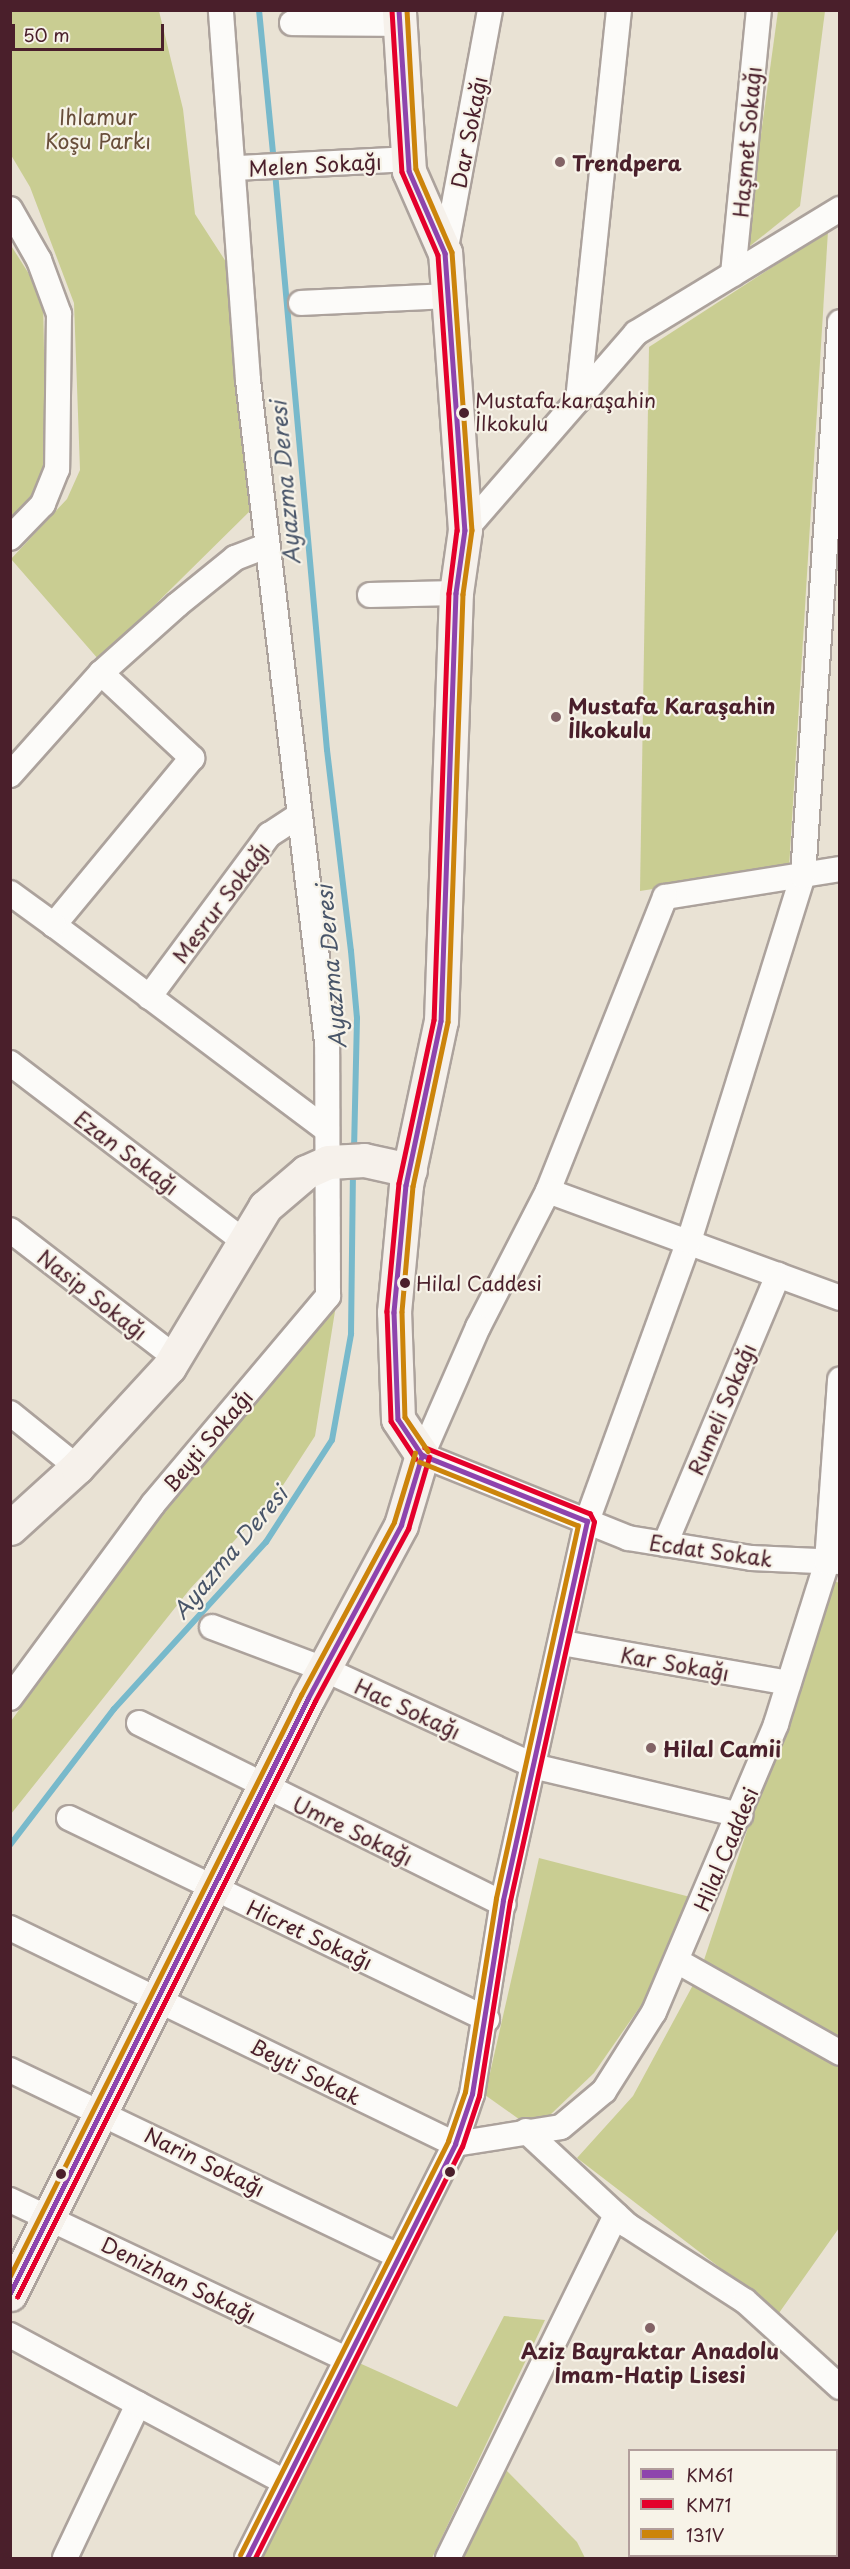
<!DOCTYPE html>
<html>
<head>
<meta charset="utf-8">
<style>
	body { margin:0 }
	#map { position:relative; width:850px; height:2569px; overflow:hidden; background:#e9e2d4; font-family:"Playpen Sans",sans-serif }
	div>[style] { position:absolute }
	.green>* { inset:0; background:#c9cd92 }
	.stream>* { height:6px; margin:-3px; padding:0 3px; transform-origin:3px; border-radius:3px; background:#78b9cb }
	.roads { filter:drop-shadow(2px 0 #aca29c) drop-shadow(-2px 0 #aca29c) drop-shadow(0 2px #aca29c) drop-shadow(0 -2px #aca29c) }
	.street>* { height:24px; margin:-12px; padding:0 12px; transform-origin:12px; border-radius:12px; background:#fcfbf9 }
	.secondary>* { height:33px; margin:-16.5px; padding:0 16.5px; transform-origin:16.5px; border-radius:16.5px; background:#f6f1eb }
	.bus-1>* { height:4.5px; margin:-2.25px; padding:0 2.25px; transform-origin:2.25px; border-radius:2.25px; background:#8e44ad }
	.bus-2>* { height:4.5px; margin:-2.25px; padding:0 2.25px; transform-origin:2.25px; border-radius:2.25px; background:#e4002b }
	.bus-3>* { height:4.5px; margin:-2.25px; padding:0 2.25px; transform-origin:2.25px; border-radius:2.25px; background:#cc840b }
	.dots>* { width:16px; height:16px; translate:-50% -50%; box-sizing:border-box; border:3px solid #f7f3e8; border-radius:50% }
	span { translate:-50% -50%; white-space:nowrap; text-align:center; line-height:1.15; -webkit-text-stroke:4.5px #f7f3e8; paint-order:stroke }
	.bus-label { font-size:20px; color:#4a1f2b }
	.left { translate:0 -50%; text-align:left }
	.park-label { font-size:21px; color:#684e3a }
	.street-label { font-size:21px; color:#4a1f2b }
	.poi-label { font-size:21px; color:#4a1f2b; font-weight:700 }
	.water-label { font-size:22px; color:#495569; font-style:italic }
	.frame { position:absolute; inset:0; border:12px solid #4a1f2b; pointer-events:none }
	.legend { position:absolute; left:628px; top:2449px; width:210px; height:108px; box-sizing:border-box; background:#f7f3e8; border:2px solid #b29e9c; margin:0; padding:8px 10px; list-style:none; font-size:18px; color:#4a1f2b }
	.legend li { display:flex; align-items:center; gap:12px; height:30px }
	.legend b { width:30px; border:2px solid #b29e9c }
	.scale { position:absolute; left:12px; top:24px; width:152px; height:27px; box-sizing:border-box; border:3px solid #4a1f2b; border-top:0; padding-left:8px; font-size:18px; line-height:21px; white-space:nowrap; color:#4a1f2b; -webkit-text-stroke:4px #f7f3e8; paint-order:stroke }
</style>
</head>
<body>
<div id="map">
	<div class="green">
		<i style="clip-path:polygon(10px 11px,159px 11px,183px 109px,195px 214px,230px 268px,253px 508px,99px 660px,11px 559px,67px 499px,80px 470px,74px 303px,30px 187px,11px 155px)"></i>
		<i style="clip-path:polygon(778px 11px,825px 11px,800px 206px,745px 250px)"></i>
		<i style="clip-path:polygon(828px 231px,789px 868px,640px 891px,649px 347px)"></i>
		<i style="clip-path:polygon(10px 244px,43px 296px,46px 462px,38px 492px,11px 520px)"></i>
		<i style="clip-path:polygon(336px 1305px,315px 1436px,278px 1493px,190px 1589px,11px 1814px,11px 1721px,146px 1535px)"></i>
		<i style="clip-path:polygon(831px 1578px,840px 1584px,839px 2228px,779px 2313px,577px 2158px,633px 2096px,700px 1972px)"></i>
		<i style="clip-path:polygon(539px 1858px,698px 1899px,644px 2001px,594px 2073px,549px 2116px,523px 2122px,485px 2095px)"></i>
		<i style="clip-path:polygon(504px 2316px,545px 2320px,432px 2558px,259px 2558px,357px 2362px,457px 2407px)"></i>
		<i style="clip-path:polygon(502px 2466px,577px 2542px,585px 2558px,462px 2558px)"></i>
	</div>
	<div class="stream">
		<i style="left:259px;top:10px;width:153px;rotate:84.4deg"></i>
		<i style="left:275px;top:172px;width:580px;rotate:84.86deg"></i>
		<i style="left:327px;top:750px;width:202px;rotate:83.2deg"></i>
		<i style="left:351px;top:951px;width:67px;rotate:84.9deg"></i>
		<i style="left:357px;top:1018px;width:133px;rotate:91.3deg"></i>
		<i style="left:10px;top:1845px;width:171px;rotate:-52.6deg"></i>
		<i style="left:114px;top:1709px;width:226px;rotate:-47.7deg"></i>
		<i style="left:266px;top:1542px;width:121px;rotate:-57.1deg"></i>
		<i style="left:332px;top:1440px;width:108px;rotate:-79.8deg"></i>
		<i style="left:351px;top:1334px;width:164px;rotate:-89.3deg"></i>
	</div>
	<div class="roads">
		<div class="street">
			<i style="left:292px;top:23px;width:108px;rotate:0.5deg"></i>
			<i style="left:237px;top:168px;width:171px;rotate:-3deg"></i>
			<i style="left:10px;top:209px;width:59px;rotate:60.4deg"></i>
			<i style="left:39px;top:260px;width:58px;rotate:69.7deg"></i>
			<i style="left:59px;top:314px;width:155px;rotate:90.7deg"></i>
			<i style="left:57px;top:469px;width:38px;rotate:112deg"></i>
			<i style="left:43px;top:504px;width:47px;rotate:134.1deg"></i>
			<i style="left:445px;top:253px;width:247px;rotate:-79.5deg"></i>
			<i style="left:733px;top:274px;width:265px;rotate:-84.4deg"></i>
			<i style="left:301px;top:303px;width:147px;rotate:-2.7deg"></i>
			<i style="left:578px;top:400px;width:392px;rotate:-84deg"></i>
			<i style="left:465px;top:530px;width:261px;rotate:-49deg"></i>
			<i style="left:636px;top:333px;width:239px;rotate:-31.3deg"></i>
			<i style="left:370px;top:595px;width:86px;rotate:-1.3deg"></i>
			<i style="left:101px;top:673px;width:125px;rotate:43deg"></i>
			<i style="left:192px;top:758px;width:217px;rotate:129.6deg"></i>
			<i style="left:54px;top:925px;width:340px;rotate:36.9deg"></i>
			<i style="left:10px;top:775px;width:137px;rotate:-48.3deg"></i>
			<i style="left:101px;top:673px;width:102px;rotate:-41.8deg"></i>
			<i style="left:177px;top:605px;width:75px;rotate:-39deg"></i>
			<i style="left:235px;top:558px;width:34px;rotate:-21deg"></i>
			<i style="left:840px;top:869px;width:177px;rotate:170.9deg"></i>
			<i style="left:665px;top:897px;width:316px;rotate:111.7deg"></i>
			<i style="left:548px;top:1191px;width:153px;rotate:117.2deg"></i>
			<i style="left:478px;top:1327px;width:140px;rotate:113.6deg"></i>
			<i style="left:422px;top:1455px;width:222px;rotate:21.9deg"></i>
			<i style="left:628px;top:1538px;width:125px;rotate:9.2deg"></i>
			<i style="left:751px;top:1558px;width:89px;rotate:2.6deg"></i>
			<i style="left:10px;top:893px;width:54px;rotate:36deg"></i>
			<i style="left:149px;top:997px;width:202px;rotate:-53.5deg"></i>
			<i style="left:269px;top:835px;width:35px;rotate:-33deg"></i>
			<i style="left:10px;top:1063px;width:294px;rotate:37.3deg"></i>
			<i style="left:548px;top:1191px;width:311px;rotate:20.1deg"></i>
			<i style="left:10px;top:1230px;width:208px;rotate:37.6deg"></i>
			<i style="left:10px;top:1413px;width:86px;rotate:38.9deg"></i>
			<i style="left:665px;top:1544px;width:292px;rotate:-67.2deg"></i>
			<i style="left:212px;top:1627px;width:120px;rotate:20.6deg"></i>
			<i style="left:324px;top:1669px;width:234px;rotate:24.7deg"></i>
			<i style="left:537px;top:1767px;width:209px;rotate:13.3deg"></i>
			<i style="left:562px;top:1643px;width:230px;rotate:10deg"></i>
			<i style="left:10px;top:1698px;width:241px;rotate:-53.6deg"></i>
			<i style="left:153px;top:1504px;width:272px;rotate:-49.9deg"></i>
			<i style="left:328px;top:1296px;width:254px;rotate:-90.2deg"></i>
			<i style="left:327px;top:1042px;width:667px;rotate:-96.81deg"></i>
			<i style="left:248px;top:380px;width:371px;rotate:-94.2deg"></i>
			<i style="left:139px;top:1723px;width:407px;rotate:26.4deg"></i>
			<i style="left:69px;top:1818px;width:464px;rotate:25.7deg"></i>
			<i style="left:10px;top:1928px;width:495px;rotate:25.9deg"></i>
			<i style="left:455px;top:2144px;width:107px;rotate:-9.1deg"></i>
			<i style="left:561px;top:2127px;width:56px;rotate:-39.9deg"></i>
			<i style="left:604px;top:2091px;width:93px;rotate:-57.7deg"></i>
			<i style="left:654px;top:2012px;width:313px;rotate:-67deg"></i>
			<i style="left:776px;top:1724px;width:170px;rotate:-72.5deg"></i>
			<i style="left:827px;top:1562px;width:183px;rotate:-85.9deg"></i>
			<i style="left:677px;top:1961px;width:187px;rotate:29.4deg"></i>
			<i style="left:10px;top:2070px;width:430px;rotate:25.6deg"></i>
			<i style="left:526px;top:2131px;width:138px;rotate:42.9deg"></i>
			<i style="left:627px;top:2225px;width:140px;rotate:32.8deg"></i>
			<i style="left:745px;top:2301px;width:128px;rotate:42.2deg"></i>
			<i style="left:10px;top:2200px;width:372px;rotate:25.3deg"></i>
			<i style="left:10px;top:2335px;width:145px;rotate:28.3deg"></i>
			<i style="left:65px;top:2558px;width:170px;rotate:-64.6deg"></i>
			<i style="left:138px;top:2404px;width:164px;rotate:28deg"></i>
			<i style="left:247px;top:2558px;width:463px;rotate:-63.3deg"></i>
			<i style="left:455px;top:2144px;width:53px;rotate:-71.2deg"></i>
			<i style="left:472px;top:2094px;width:196px;rotate:-80.9deg"></i>
			<i style="left:503px;top:1900px;width:388px;rotate:-77.5deg"></i>
			<i style="left:587px;top:1521px;width:298px;rotate:-70deg"></i>
			<i style="left:689px;top:1241px;width:382px;rotate:-72.7deg"></i>
			<i style="left:803px;top:876px;width:555px;rotate:-86.18deg"></i>
			<i style="left:448px;top:2558px;width:382px;rotate:-63.9deg"></i>
		</div>
		<div class="secondary">
			<i style="left:10px;top:1528px;width:91px;rotate:-42.3deg"></i>
			<i style="left:77px;top:1467px;width:136px;rotate:-47.4deg"></i>
			<i style="left:169px;top:1367px;width:187px;rotate:-59deg"></i>
			<i style="left:265px;top:1207px;width:54px;rotate:-40.5deg"></i>
			<i style="left:306px;top:1172px;width:24px;rotate:-24deg"></i>
			<i style="left:328px;top:1162px;width:36px;rotate:-3deg"></i>
			<i style="left:364px;top:1160px;width:47px;rotate:12.3deg"></i>
			<i style="left:10px;top:2294px;width:666px;rotate:-63.43deg"></i>
			<i style="left:308px;top:1698px;width:196px;rotate:-61.7deg"></i>
			<i style="left:401px;top:1525px;width:73px;rotate:-73.3deg"></i>
			<i style="left:422px;top:1455px;width:43px;rotate:-123.7deg"></i>
			<i style="left:398px;top:1419px;width:107px;rotate:-92.1deg"></i>
			<i style="left:394px;top:1312px;width:128px;rotate:-84.6deg"></i>
			<i style="left:406px;top:1185px;width:168px;rotate:-78deg"></i>
			<i style="left:441px;top:1021px;width:428px;rotate:-88deg"></i>
			<i style="left:456px;top:593px;width:64px;rotate:-81.9deg"></i>
			<i style="left:465px;top:530px;width:278px;rotate:-94.1deg"></i>
			<i style="left:445px;top:253px;width:90px;rotate:-113.7deg"></i>
			<i style="left:409px;top:171px;width:161px;rotate:-93.6deg"></i>
		</div>
	</div>
	<div class="bus-1">
		<i style="left:399px;top:10px;width:161px;rotate:86.4deg"></i>
		<i style="left:409px;top:171px;width:90px;rotate:66.3deg"></i>
		<i style="left:445px;top:253px;width:278px;rotate:85.9deg"></i>
		<i style="left:465px;top:530px;width:64px;rotate:98.1deg"></i>
		<i style="left:456px;top:593px;width:428px;rotate:92deg"></i>
		<i style="left:441px;top:1021px;width:168px;rotate:102deg"></i>
		<i style="left:406px;top:1185px;width:128px;rotate:95.4deg"></i>
		<i style="left:394px;top:1312px;width:107px;rotate:87.9deg"></i>
		<i style="left:398px;top:1419px;width:43px;rotate:56.3deg"></i>
		<i style="left:422px;top:1455px;width:178px;rotate:21.8deg"></i>
		<i style="left:10px;top:2293px;width:665px;rotate:-63.4deg"></i>
		<i style="left:308px;top:1698px;width:196px;rotate:-61.7deg"></i>
		<i style="left:401px;top:1525px;width:73px;rotate:-73.3deg"></i>
		<i style="left:247px;top:2558px;width:463px;rotate:-63.3deg"></i>
		<i style="left:455px;top:2144px;width:53px;rotate:-71.2deg"></i>
		<i style="left:472px;top:2094px;width:196px;rotate:-80.9deg"></i>
		<i style="left:503px;top:1900px;width:388px;rotate:-77.5deg"></i>
	</div>
	<div class="bus-2">
		<i style="left:392px;top:10px;width:162px;rotate:86.5deg"></i>
		<i style="left:402px;top:172px;width:90px;rotate:66.6deg"></i>
		<i style="left:438px;top:255px;width:276px;rotate:86deg"></i>
		<i style="left:457px;top:530px;width:64px;rotate:97.2deg"></i>
		<i style="left:449px;top:593px;width:427px;rotate:92deg"></i>
		<i style="left:434px;top:1020px;width:167px;rotate:102.1deg"></i>
		<i style="left:399px;top:1183px;width:129px;rotate:95.4deg"></i>
		<i style="left:387px;top:1311px;width:110px;rotate:87.9deg"></i>
		<i style="left:391px;top:1421px;width:45px;rotate:56.7deg"></i>
		<i style="left:17px;top:2297px;width:666px;rotate:-63.43deg"></i>
		<i style="left:315px;top:1701px;width:196px;rotate:-61.6deg"></i>
		<i style="left:408px;top:1529px;width:75px;rotate:-73.7deg"></i>
		<i style="left:255px;top:2558px;width:460px;rotate:-63.3deg"></i>
		<i style="left:462px;top:2147px;width:54px;rotate:-71.6deg"></i>
		<i style="left:479px;top:2096px;width:197px;rotate:-81deg"></i>
		<i style="left:510px;top:1901px;width:388px;rotate:-77.5deg"></i>
		<i style="left:594px;top:1522px;width:9px;rotate:-117deg"></i>
		<i style="left:590px;top:1514px;width:178px;rotate:-158.2deg"></i>
	</div>
	<div class="bus-3">
		<i style="left:407px;top:10px;width:159px;rotate:86.8deg"></i>
		<i style="left:416px;top:169px;width:90px;rotate:66.6deg"></i>
		<i style="left:452px;top:252px;width:279px;rotate:85.9deg"></i>
		<i style="left:472px;top:530px;width:65px;rotate:98deg"></i>
		<i style="left:463px;top:594px;width:428px;rotate:92deg"></i>
		<i style="left:448px;top:1022px;width:168px;rotate:102deg"></i>
		<i style="left:413px;top:1186px;width:126px;rotate:95deg"></i>
		<i style="left:402px;top:1312px;width:105px;rotate:88.4deg"></i>
		<i style="left:405px;top:1417px;width:41px;rotate:55.9deg"></i>
		<i style="left:10px;top:2276px;width:650px;rotate:-63.4deg"></i>
		<i style="left:301px;top:1695px;width:196px;rotate:-61.7deg"></i>
		<i style="left:394px;top:1522px;width:72px;rotate:-73.1deg"></i>
		<i style="left:240px;top:2555px;width:463px;rotate:-63.3deg"></i>
		<i style="left:448px;top:2141px;width:52px;rotate:-70.9deg"></i>
		<i style="left:465px;top:2092px;width:196px;rotate:-80.9deg"></i>
		<i style="left:496px;top:1898px;width:381px;rotate:-77.6deg"></i>
		<i style="left:578px;top:1526px;width:171px;rotate:-158.1deg"></i>
	</div>
	<div class="dots">
		<i style="left:560px;top:162px;background:#826366"></i>
		<i style="left:464px;top:413px;background:#4a1f2b"></i>
		<i style="left:556px;top:717px;background:#826366"></i>
		<i style="left:405px;top:1283px;background:#4a1f2b"></i>
		<i style="left:651px;top:1748px;background:#826366"></i>
		<i style="left:450px;top:2172px;background:#4a1f2b"></i>
		<i style="left:61px;top:2174px;background:#4a1f2b"></i>
		<i style="left:650px;top:2328px;background:#826366"></i>
	</div>
	<div class="bus-label">
		<span class="left" style="left:475px;top:412px">Mustafa.karaşahin<br>İlkokulu</span>
		<span class="left" style="left:416px;top:1283px">Hilal Caddesi</span>
	</div>
	<div class="park-label">
		<span style="left:98px;top:128px">Ihlamur<br>Koşu Parkı</span>
	</div>
	<div class="street-label">
		<span style="left:468px;top:132px;rotate:-79deg">Dar Sokağı</span>
		<span style="left:746px;top:142px;rotate:-85deg">Haşmet Sokağı</span>
		<span style="left:315px;top:164px;rotate:-3deg">Melen Sokağı</span>
		<span style="left:220px;top:902px;rotate:-53deg">Mesrur Sokağı</span>
		<span style="left:127px;top:1152px;rotate:37deg">Ezan Sokağı</span>
		<span style="left:93px;top:1294px;rotate:38deg">Nasip Sokağı</span>
		<span style="left:721px;top:1409px;rotate:-67deg">Rumeli Sokağı</span>
		<span style="left:207px;top:1440px;rotate:-50deg">Beyti Sokağı</span>
		<span style="left:711px;top:1550px;rotate:8deg">Ecdat Sokak</span>
		<span style="left:675px;top:1663px;rotate:10deg">Kar Sokağı</span>
		<span style="left:408px;top:1708px;rotate:25deg">Hac Sokağı</span>
		<span style="left:353px;top:1830px;rotate:26deg">Umre Sokağı</span>
		<span style="left:725px;top:1849px;rotate:-67deg">Hilal Caddesi</span>
		<span style="left:310px;top:1934px;rotate:25deg">Hicret Sokağı</span>
		<span style="left:306px;top:2071px;rotate:27deg">Beyti Sokak</span>
		<span style="left:205px;top:2161px;rotate:26deg">Narin Sokağı</span>
		<span style="left:179px;top:2279px;rotate:26deg">Denizhan Sokağı</span>
	</div>
	<div class="poi-label">
		<span class="left" style="left:572px;top:162px">Trendpera</span>
		<span class="left" style="left:568px;top:717px">Mustafa Karaşahin<br>İlkokulu</span>
		<span class="left" style="left:663px;top:1748px">Hilal Camii</span>
		<span style="left:650px;top:2362px">Aziz Bayraktar Anadolu<br>İmam-Hatip Lisesi</span>
	</div>
	<div class="water-label">
		<span style="left:284px;top:483px;rotate:-95deg">Ayazma Deresi</span>
		<span style="left:330px;top:967px;rotate:-95deg">Ayazma Deresi</span>
		<span style="left:229px;top:1552px;rotate:-50deg">Ayazma Deresi</span>
	</div>
	<div class="frame"></div>
	<ul class="legend">
	<li><b style="height:8px;background:#8e44ad"></b>KM61</li>
	<li><b style="height:8px;background:#e4002b"></b>KM71</li>
	<li><b style="height:8px;background:#cc840b"></b>131V</li>
	</ul>
	<div class="scale">50 m</div>
</div>
</body>
</html>
